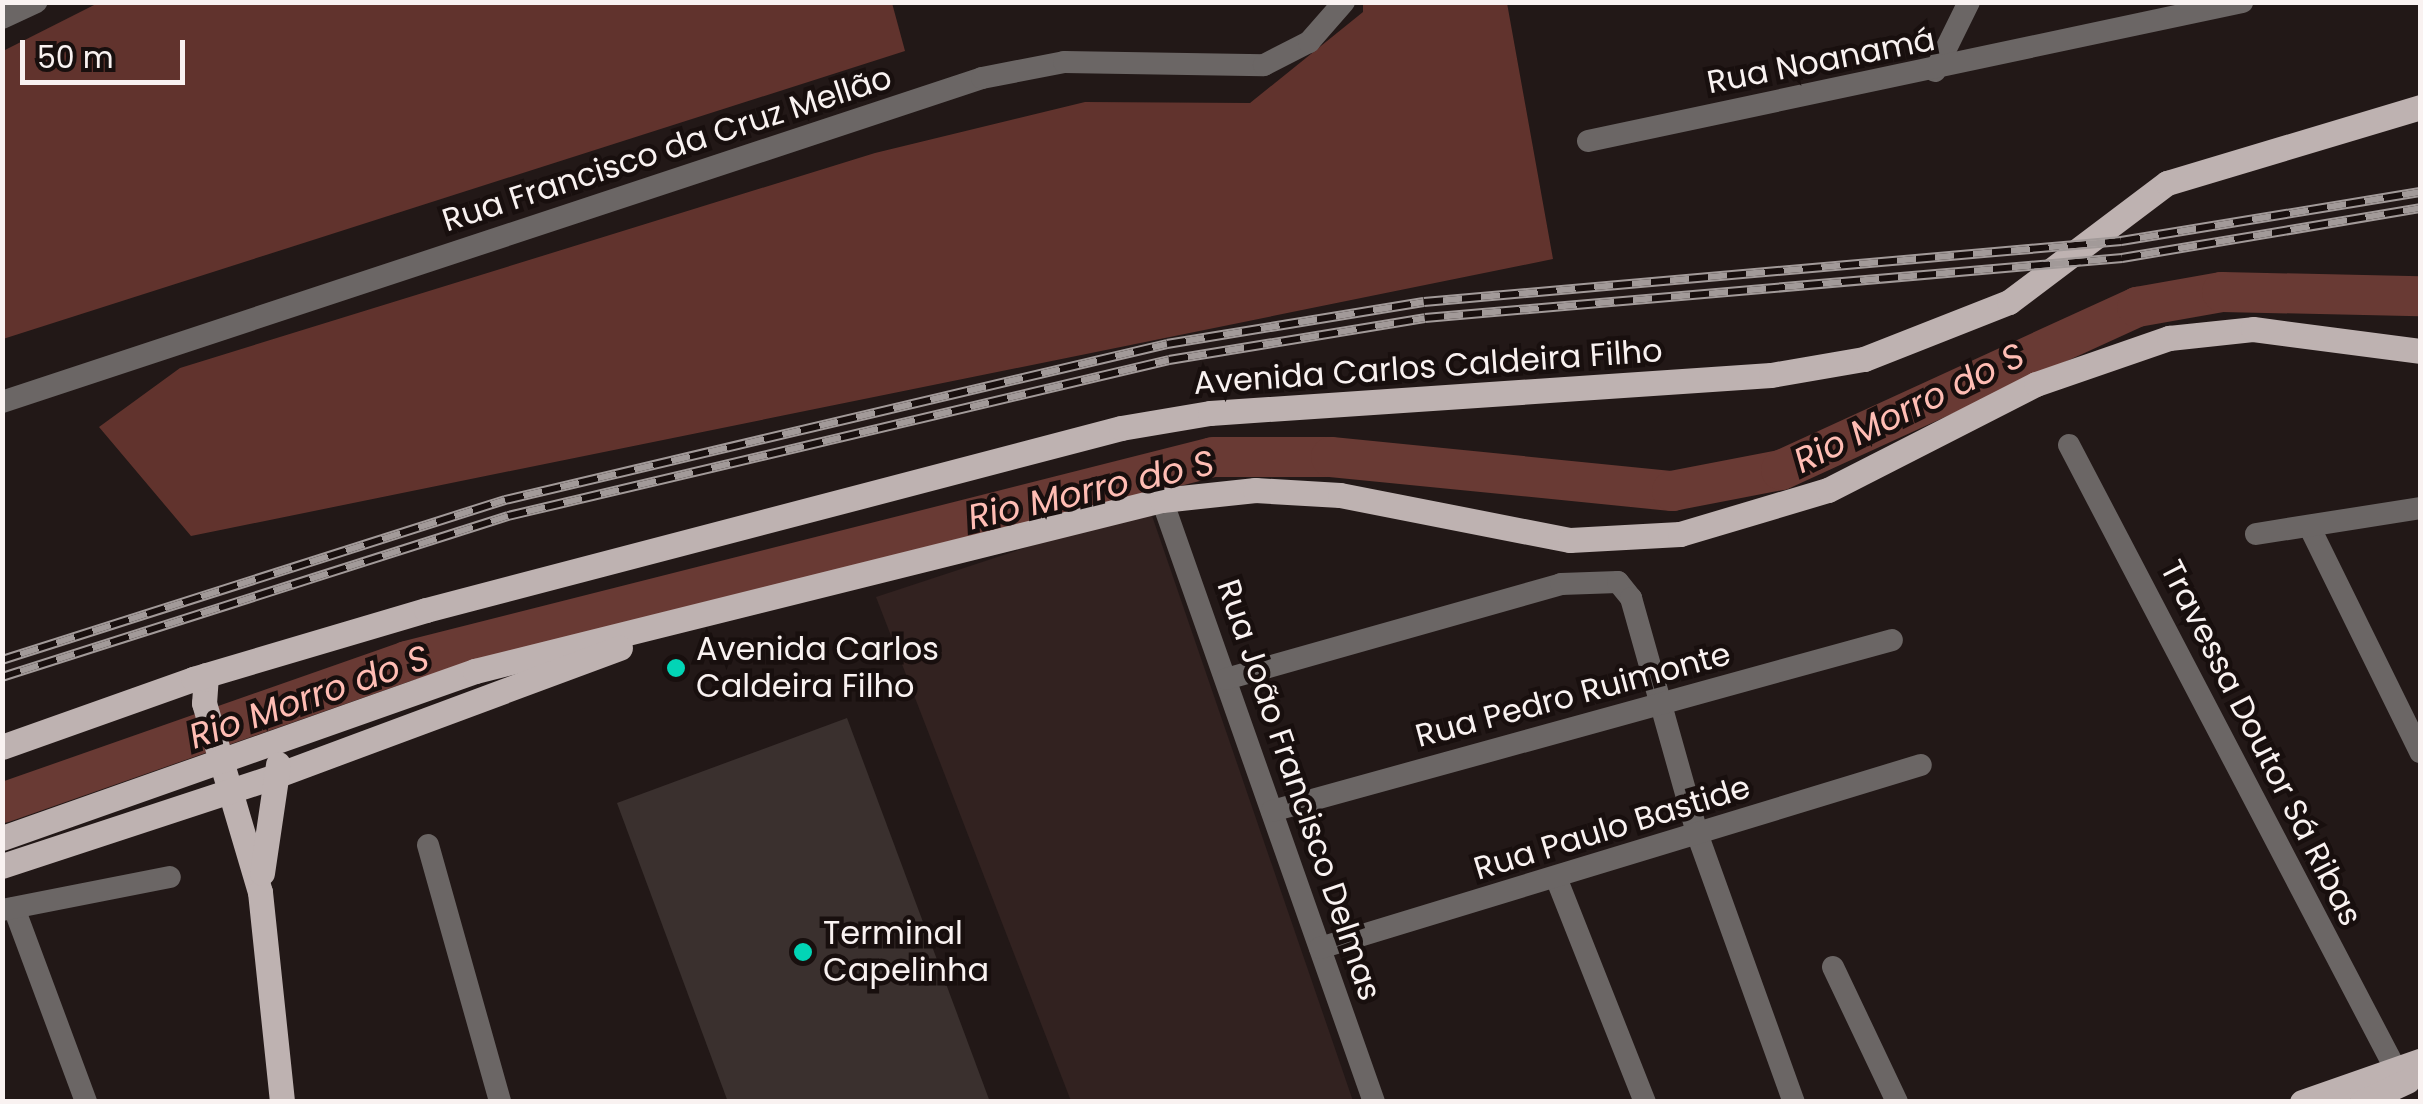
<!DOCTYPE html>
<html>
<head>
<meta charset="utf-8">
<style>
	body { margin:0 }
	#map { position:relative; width:2423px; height:1104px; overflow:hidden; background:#221817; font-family:Poppins,sans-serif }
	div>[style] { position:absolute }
	.built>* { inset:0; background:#322220 }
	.forest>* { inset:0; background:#61332d }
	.river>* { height:40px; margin:-20px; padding:0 20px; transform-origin:20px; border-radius:20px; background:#693a34 }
	.building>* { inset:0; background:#3a302e }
	.minor>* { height:22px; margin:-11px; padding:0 11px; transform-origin:11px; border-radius:11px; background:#6b6665 }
	.major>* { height:25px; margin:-12.5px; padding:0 12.5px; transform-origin:12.5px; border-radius:12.5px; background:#beb2b1 }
	.rail>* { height:10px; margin-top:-5px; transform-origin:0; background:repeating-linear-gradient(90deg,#180f0e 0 19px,#a29a99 0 38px); box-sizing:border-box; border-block:2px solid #a29a99 }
	.dots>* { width:28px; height:28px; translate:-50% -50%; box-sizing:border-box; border:5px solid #180f0e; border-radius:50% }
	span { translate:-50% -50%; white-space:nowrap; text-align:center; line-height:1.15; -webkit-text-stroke:9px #180f0e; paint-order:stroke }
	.street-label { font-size:32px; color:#f9f2f1 }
	.poi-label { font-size:32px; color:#f9f2f1 }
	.left { translate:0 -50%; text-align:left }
	.water-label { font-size:35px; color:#ffbdb4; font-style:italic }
	.frame { position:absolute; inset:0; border:5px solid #f9f2f1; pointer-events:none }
	.scale { position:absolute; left:20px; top:40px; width:165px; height:45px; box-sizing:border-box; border:5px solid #f9f2f1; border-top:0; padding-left:12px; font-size:30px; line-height:35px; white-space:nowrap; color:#f9f2f1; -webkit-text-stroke:8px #180f0e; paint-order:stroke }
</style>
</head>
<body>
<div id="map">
	<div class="built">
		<i style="clip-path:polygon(1149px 507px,1353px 1101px,1071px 1101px,876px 597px)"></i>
	</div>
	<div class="forest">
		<i style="clip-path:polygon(100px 2px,892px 3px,905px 51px,3px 339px,3px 51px)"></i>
		<i style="clip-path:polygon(1363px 3px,1507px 3px,1553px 259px,191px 536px,99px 427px,180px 368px,875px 153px,1085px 102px,1250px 103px,1363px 12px)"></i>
	</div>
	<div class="river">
		<i style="left:2px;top:803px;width:429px;rotate:-19.3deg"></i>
		<i style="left:407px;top:661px;width:831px;rotate:-14.2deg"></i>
		<i style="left:1213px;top:457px;width:118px"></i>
		<i style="left:1331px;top:457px;width:343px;rotate:5.7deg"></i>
		<i style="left:1672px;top:491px;width:111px;rotate:-10.9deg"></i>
		<i style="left:1781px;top:470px;width:392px;rotate:-24.6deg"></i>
		<i style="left:2137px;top:307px;width:86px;rotate:-10deg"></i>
		<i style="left:2222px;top:292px;width:198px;rotate:1.2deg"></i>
	</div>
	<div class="building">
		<i style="clip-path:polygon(847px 718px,990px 1102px,728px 1102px,617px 803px)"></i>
	</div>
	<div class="minor">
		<i style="left:2px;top:18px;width:38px;rotate:-25deg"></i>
		<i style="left:1935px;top:71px;width:77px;rotate:-63.8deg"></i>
		<i style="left:1588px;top:141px;width:669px;rotate:-12deg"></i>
		<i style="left:2px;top:402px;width:1032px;rotate:-18.29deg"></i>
		<i style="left:982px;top:78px;width:84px;rotate:-11deg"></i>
		<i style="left:1064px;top:62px;width:200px;rotate:0.9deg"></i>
		<i style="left:1264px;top:65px;width:51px;rotate:-27.1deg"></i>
		<i style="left:1309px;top:42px;width:53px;rotate:-48.8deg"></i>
		<i style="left:2069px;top:445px;width:705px;rotate:62.38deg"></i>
		<i style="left:1162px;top:500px;width:638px;rotate:70.6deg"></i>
		<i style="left:2309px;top:526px;width:252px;rotate:63.8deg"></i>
		<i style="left:2256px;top:534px;width:166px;rotate:-9deg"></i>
		<i style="left:1226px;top:679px;width:348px;rotate:-15.8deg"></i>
		<i style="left:1561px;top:584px;width:57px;rotate:-2deg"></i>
		<i style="left:1618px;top:582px;width:21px;rotate:51deg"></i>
		<i style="left:1631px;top:598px;width:247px;rotate:74.3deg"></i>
		<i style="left:1698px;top:836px;width:283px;rotate:70.2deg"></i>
		<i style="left:1272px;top:811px;width:643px;rotate:-15.42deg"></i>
		<i style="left:428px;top:845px;width:267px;rotate:74.3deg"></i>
		<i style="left:1557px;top:880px;width:239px;rotate:68.4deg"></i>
		<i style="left:14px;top:908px;width:207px;rotate:69.6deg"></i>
		<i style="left:2px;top:910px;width:171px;rotate:-11.1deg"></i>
		<i style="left:1320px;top:948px;width:628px;rotate:-16.94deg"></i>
		<i style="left:1833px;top:967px;width:149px;rotate:64.6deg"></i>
	</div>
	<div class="major">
		<i style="left:206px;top:675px;width:28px;rotate:94deg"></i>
		<i style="left:204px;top:703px;width:197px;rotate:73.5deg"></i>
		<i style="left:260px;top:892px;width:211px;rotate:84deg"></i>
		<i style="left:2px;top:747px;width:203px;rotate:-19.6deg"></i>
		<i style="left:193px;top:679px;width:243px;rotate:-16.5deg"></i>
		<i style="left:426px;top:610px;width:718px;rotate:-14.67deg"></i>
		<i style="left:1121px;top:428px;width:90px;rotate:-9.6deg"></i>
		<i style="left:1210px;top:413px;width:562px;rotate:-3.88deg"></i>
		<i style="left:1771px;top:375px;width:94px;rotate:-9.8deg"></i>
		<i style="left:1864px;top:359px;width:156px;rotate:-21.5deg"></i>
		<i style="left:2009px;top:302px;width:198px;rotate:-37deg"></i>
		<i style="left:2167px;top:183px;width:264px;rotate:-16.7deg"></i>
		<i style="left:2px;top:838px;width:502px;rotate:-19.45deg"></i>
		<i style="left:475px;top:671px;width:708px;rotate:-13.98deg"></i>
		<i style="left:1162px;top:500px;width:94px;rotate:-6.1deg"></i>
		<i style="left:1255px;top:490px;width:85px;rotate:3.4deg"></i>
		<i style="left:1340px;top:495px;width:234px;rotate:11.1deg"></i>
		<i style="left:1570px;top:540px;width:110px;rotate:-3.1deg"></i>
		<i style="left:1680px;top:534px;width:154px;rotate:-16.6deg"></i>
		<i style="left:1828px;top:490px;width:233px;rotate:-27deg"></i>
		<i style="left:2036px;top:384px;width:141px;rotate:-19.1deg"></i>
		<i style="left:2169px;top:338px;width:84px;rotate:-6.1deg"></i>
		<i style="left:2253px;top:329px;width:168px;rotate:7.5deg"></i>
		<i style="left:2px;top:866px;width:287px;rotate:-18.2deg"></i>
		<i style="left:275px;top:776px;width:368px;rotate:-20.4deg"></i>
		<i style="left:262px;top:873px;width:110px;rotate:-81.6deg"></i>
		<i style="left:2302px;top:1102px;width:125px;rotate:-19.2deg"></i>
		<i style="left:2362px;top:1102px;width:50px;rotate:-25deg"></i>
	</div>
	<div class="rail">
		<i style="left:2px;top:660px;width:528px;rotate:-17.65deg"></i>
		<i style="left:505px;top:500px;width:680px;rotate:-13.26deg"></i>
		<i style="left:1167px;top:344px;width:260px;rotate:-9.3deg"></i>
		<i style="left:1424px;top:302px;width:700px;rotate:-5deg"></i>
		<i style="left:2121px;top:241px;width:303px;rotate:-9.3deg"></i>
		<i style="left:2px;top:677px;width:531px;rotate:-17.65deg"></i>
		<i style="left:508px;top:516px;width:679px;rotate:-13.28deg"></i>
		<i style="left:1169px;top:360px;width:259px;rotate:-9.3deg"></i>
		<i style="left:1425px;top:318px;width:700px;rotate:-4.92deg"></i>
		<i style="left:2122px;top:258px;width:302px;rotate:-9.5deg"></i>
	</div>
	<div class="dots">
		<i style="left:676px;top:668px;background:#02d5b6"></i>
		<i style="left:803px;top:952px;background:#02d5b6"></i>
	</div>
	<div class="street-label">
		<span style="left:1821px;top:61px;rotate:-11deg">Rua Noanamá</span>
		<span style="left:667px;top:149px;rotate:-18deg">Rua Francisco da Cruz Mellão</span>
		<span style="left:1428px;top:367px;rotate:-4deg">Avenida Carlos Caldeira Filho</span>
		<span style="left:1573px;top:695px;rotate:-15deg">Rua Pedro Ruimonte</span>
		<span style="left:2261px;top:743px;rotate:63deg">Travessa Doutor Sá Ribas</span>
		<span style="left:1299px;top:790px;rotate:71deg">Rua João Francisco Delmas</span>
		<span style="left:1612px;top:828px;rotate:-17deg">Rua Paulo Bastide</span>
	</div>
	<div class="poi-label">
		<span class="left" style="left:696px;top:668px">Avenida Carlos<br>Caldeira Filho</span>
		<span class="left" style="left:823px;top:952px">Terminal<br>Capelinha</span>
	</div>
	<div class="water-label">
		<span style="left:1909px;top:408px;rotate:-26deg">Rio Morro do S</span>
		<span style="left:1091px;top:490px;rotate:-13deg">Rio Morro do S</span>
		<span style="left:309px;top:697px;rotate:-19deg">Rio Morro do S</span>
	</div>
	<div class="frame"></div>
	<div class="scale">50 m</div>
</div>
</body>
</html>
